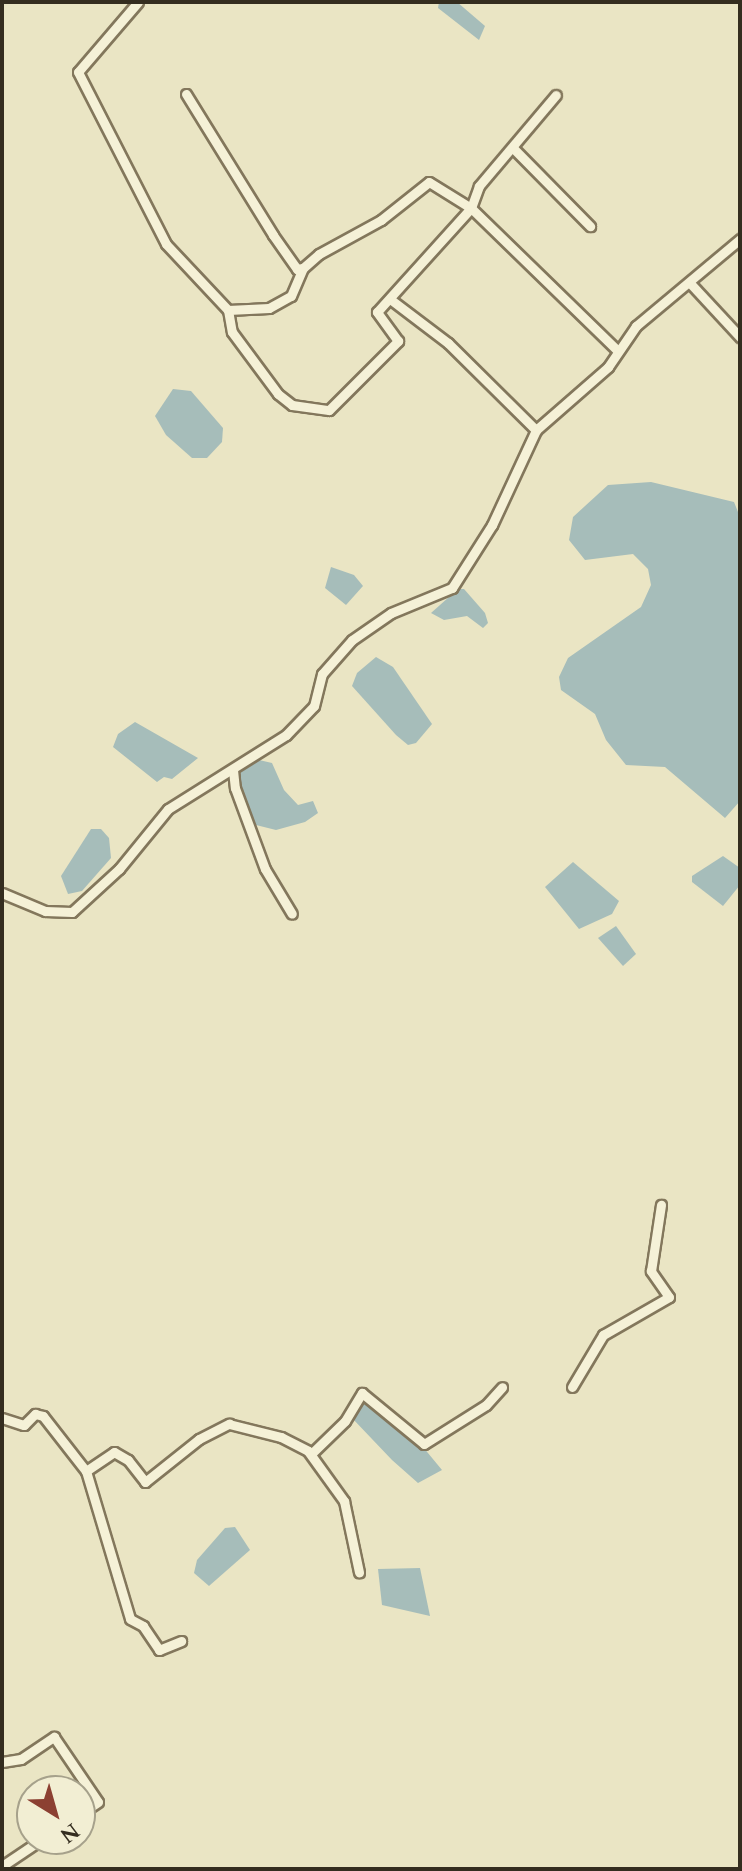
<!DOCTYPE html>
<html>
<head>
<meta charset="utf-8">
<style>
	body { margin:0 }
	#map { position:relative; width:742px; height:1871px; overflow:hidden; background:#eae5c4; font-family:Spectral,serif }
	div>[style] { position:absolute }
	.water>* { inset:0; background:#a6bdba }
	.roads { filter:drop-shadow(2px 0 #83775c) drop-shadow(-2px 0 #83775c) drop-shadow(0 2px #83775c) drop-shadow(0 -2px #83775c) }
	.minor>* { height:9px; margin:-4.5px; padding:0 4.5px; transform-origin:4.5px; border-radius:4.5px; background:#f5f1d7 }
	span { translate:-50% -50%; white-space:nowrap; text-align:center; line-height:1.15; -webkit-text-stroke:7px #f2eed3; paint-order:stroke }
	.frame { position:absolute; inset:0; border:4px solid #342d1f; pointer-events:none }
	.north { position:absolute; left:16px; top:1775px; width:80px; height:80px; box-sizing:border-box; background:#f2eed3; border:2px solid #a6a18b; border-radius:50%; rotate:143deg; font-size:22px; font-weight:700; line-height:32px; text-align:center; color:#342d1f }
	.north::after { content:''; display:block; margin:auto; width:28px; height:36px; background:#8c4032; clip-path:polygon(50% 0,100% 100%,50% 72%,0 100%) }
</style>
</head>
<body>
<div id="map">
	<div class="water">
		<i style="clip-path:polygon(439px 2px,457px 2px,485px 26px,479px 40px,438px 8px)"></i>
		<i style="clip-path:polygon(173px 389px,191px 391px,223px 428px,222px 442px,207px 458px,192px 458px,166px 435px,155px 416px)"></i>
		<i style="clip-path:polygon(651px 482px,734px 502px,740px 517px,740px 801px,725px 818px,665px 767px,626px 765px,606px 740px,595px 714px,561px 690px,559px 677px,568px 658px,641px 607px,651px 585px,648px 569px,633px 554px,585px 560px,569px 540px,573px 517px,608px 485px)"></i>
		<i style="clip-path:polygon(331px 567px,354px 575px,363px 586px,346px 605px,325px 588px)"></i>
		<i style="clip-path:polygon(458px 589px,464px 589px,485px 613px,488px 623px,483px 628px,467px 616px,444px 620px,431px 613px)"></i>
		<i style="clip-path:polygon(376px 657px,393px 667px,432px 724px,416px 743px,408px 745px,396px 735px,352px 686px,357px 673px)"></i>
		<i style="clip-path:polygon(135px 722px,198px 758px,172px 779px,164px 777px,157px 782px,113px 747px,118px 734px)"></i>
		<i style="clip-path:polygon(259px 760px,272px 763px,284px 790px,298px 805px,313px 801px,318px 813px,305px 822px,276px 830px,256px 825px,236px 774px)"></i>
		<i style="clip-path:polygon(91px 829px,101px 829px,109px 838px,111px 858px,82px 891px,68px 894px,61px 876px)"></i>
		<i style="clip-path:polygon(723px 856px,740px 868px,740px 885px,723px 906px,692px 882px,692px 876px)"></i>
		<i style="clip-path:polygon(573px 862px,619px 901px,612px 914px,579px 929px,545px 887px)"></i>
		<i style="clip-path:polygon(616px 926px,636px 954px,623px 966px,598px 938px)"></i>
		<i style="clip-path:polygon(366px 1399px,411px 1442px,423px 1447px,442px 1470px,418px 1483px,392px 1460px,352px 1418px)"></i>
		<i style="clip-path:polygon(235px 1527px,250px 1550px,209px 1586px,194px 1573px,197px 1560px,225px 1528px)"></i>
		<i style="clip-path:polygon(420px 1568px,430px 1616px,382px 1605px,378px 1569px)"></i>
	</div>
	<div class="roads">
		<div class="minor">
			<i style="left:138px;top:2px;width:92px;rotate:130.6deg"></i>
			<i style="left:78px;top:72px;width:193px;rotate:62.9deg"></i>
			<i style="left:166px;top:244px;width:91px;rotate:46.8deg"></i>
			<i style="left:228px;top:310px;width:41px;rotate:-2.8deg"></i>
			<i style="left:269px;top:308px;width:25px;rotate:-29deg"></i>
			<i style="left:291px;top:296px;width:30px;rotate:-67deg"></i>
			<i style="left:303px;top:268px;width:21px;rotate:-41deg"></i>
			<i style="left:319px;top:254px;width:71px;rotate:-28.7deg"></i>
			<i style="left:381px;top:220px;width:61px;rotate:-38.4deg"></i>
			<i style="left:429px;top:182px;width:49px;rotate:31.8deg"></i>
			<i style="left:471px;top:208px;width:205px;rotate:44.2deg"></i>
			<i style="left:186px;top:94px;width:166px;rotate:58.3deg"></i>
			<i style="left:273px;top:235px;width:42px;rotate:54.8deg"></i>
			<i style="left:297px;top:269px;width:6px;rotate:-9deg"></i>
			<i style="left:513px;top:148px;width:110px;rotate:45.4deg"></i>
			<i style="left:690px;top:283px;width:74px;rotate:47.2deg"></i>
			<i style="left:390px;top:299px;width:73px;rotate:37.2deg"></i>
			<i style="left:448px;top:343px;width:124px;rotate:44.7deg"></i>
			<i style="left:228px;top:310px;width:22px;rotate:80deg"></i>
			<i style="left:232px;top:332px;width:77px;rotate:53.4deg"></i>
			<i style="left:278px;top:394px;width:18px;rotate:38deg"></i>
			<i style="left:292px;top:405px;width:37px;rotate:8deg"></i>
			<i style="left:329px;top:410px;width:98px;rotate:-45deg"></i>
			<i style="left:398px;top:341px;width:36px;rotate:-126deg"></i>
			<i style="left:377px;top:312px;width:140px;rotate:-47.9deg"></i>
			<i style="left:471px;top:208px;width:23px;rotate:-70deg"></i>
			<i style="left:479px;top:186px;width:119px;rotate:-49.8deg"></i>
			<i style="left:233px;top:770px;width:18px;rotate:84deg"></i>
			<i style="left:235px;top:788px;width:86px;rotate:69.7deg"></i>
			<i style="left:265px;top:869px;width:52px;rotate:59deg"></i>
			<i style="left:2px;top:893px;width:47px;rotate:22.7deg"></i>
			<i style="left:45px;top:911px;width:27px;rotate:2deg"></i>
			<i style="left:72px;top:912px;width:64px;rotate:-42.5deg"></i>
			<i style="left:119px;top:869px;width:77px;rotate:-50.8deg"></i>
			<i style="left:168px;top:809px;width:139px;rotate:-32.1deg"></i>
			<i style="left:286px;top:735px;width:40px;rotate:-46deg"></i>
			<i style="left:314px;top:706px;width:33px;rotate:-76deg"></i>
			<i style="left:322px;top:674px;width:45px;rotate:-48.6deg"></i>
			<i style="left:352px;top:640px;width:47px;rotate:-34.7deg"></i>
			<i style="left:391px;top:613px;width:66px;rotate:-22.3deg"></i>
			<i style="left:452px;top:588px;width:75px;rotate:-57.6deg"></i>
			<i style="left:492px;top:525px;width:105px;rotate:-65.1deg"></i>
			<i style="left:536px;top:430px;width:96px;rotate:-41.2deg"></i>
			<i style="left:608px;top:367px;width:50px;rotate:-55.7deg"></i>
			<i style="left:636px;top:326px;width:136px;rotate:-39.9deg"></i>
			<i style="left:572px;top:1387px;width:61px;rotate:-59.2deg"></i>
			<i style="left:603px;top:1335px;width:76px;rotate:-29.9deg"></i>
			<i style="left:669px;top:1297px;width:32px;rotate:-125deg"></i>
			<i style="left:651px;top:1271px;width:67px;rotate:-81.4deg"></i>
			<i style="left:2px;top:1418px;width:23px;rotate:18deg"></i>
			<i style="left:24px;top:1425px;width:16px;rotate:-45deg"></i>
			<i style="left:35px;top:1414px;width:8px;rotate:14deg"></i>
			<i style="left:43px;top:1416px;width:70px;rotate:52deg"></i>
			<i style="left:86px;top:1471px;width:34px;rotate:-34deg"></i>
			<i style="left:114px;top:1452px;width:16px;rotate:30deg"></i>
			<i style="left:128px;top:1460px;width:28px;rotate:52deg"></i>
			<i style="left:145px;top:1482px;width:69px;rotate:-38.5deg"></i>
			<i style="left:199px;top:1439px;width:34px;rotate:-27deg"></i>
			<i style="left:229px;top:1424px;width:54px;rotate:14deg"></i>
			<i style="left:281px;top:1437px;width:30px;rotate:27deg"></i>
			<i style="left:308px;top:1451px;width:62px;rotate:54.2deg"></i>
			<i style="left:344px;top:1501px;width:73px;rotate:78.1deg"></i>
			<i style="left:311px;top:1454px;width:47px;rotate:-44.1deg"></i>
			<i style="left:345px;top:1421px;width:33px;rotate:-59deg"></i>
			<i style="left:362px;top:1393px;width:80px;rotate:39.4deg"></i>
			<i style="left:424px;top:1444px;width:73px;rotate:-32.2deg"></i>
			<i style="left:486px;top:1405px;width:24px;rotate:-48deg"></i>
			<i style="left:86px;top:1471px;width:154px;rotate:73.4deg"></i>
			<i style="left:130px;top:1619px;width:15px;rotate:28deg"></i>
			<i style="left:143px;top:1626px;width:29px;rotate:56deg"></i>
			<i style="left:159px;top:1650px;width:24px;rotate:-22deg"></i>
			<i style="left:2px;top:1762px;width:19px;rotate:-9deg"></i>
			<i style="left:21px;top:1759px;width:40px;rotate:-34deg"></i>
			<i style="left:54px;top:1737px;width:78px;rotate:55.9deg"></i>
			<i style="left:98px;top:1802px;width:22px;rotate:146deg"></i>
			<i style="left:2px;top:1866px;width:48px;rotate:-34deg"></i>
		</div>
	</div>
	<div class="frame"></div>
	<div class="north">N</div>
</div>
</body>
</html>
